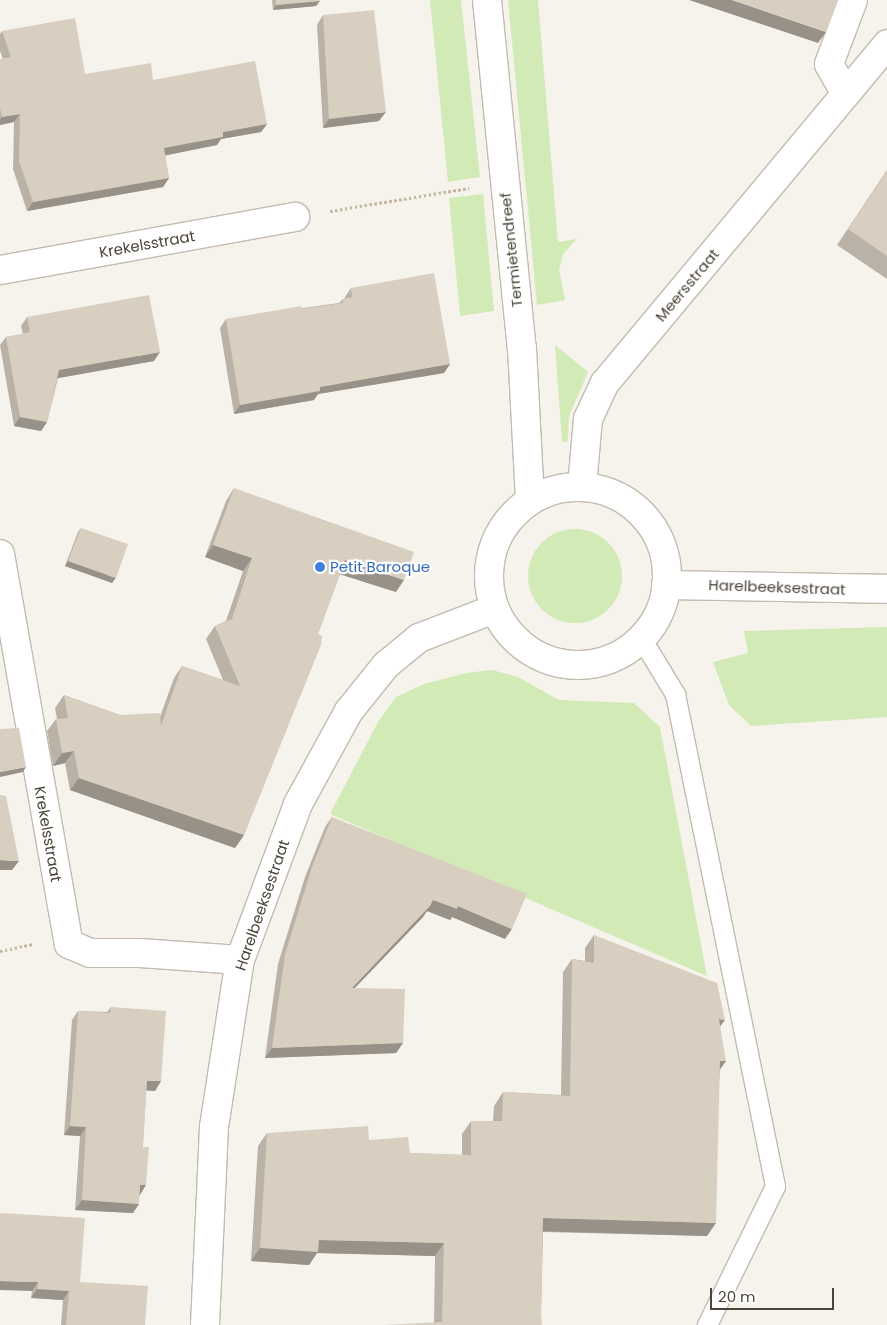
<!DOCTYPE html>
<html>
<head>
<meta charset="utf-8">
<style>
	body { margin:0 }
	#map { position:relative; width:887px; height:1325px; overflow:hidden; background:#f6f3ec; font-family:Poppins,sans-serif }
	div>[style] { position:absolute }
	.green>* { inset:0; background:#d2eab5 }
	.round { border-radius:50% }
	.path>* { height:3px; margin-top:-1.5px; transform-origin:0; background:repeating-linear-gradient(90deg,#c4b79f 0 2.5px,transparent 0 5px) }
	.roads { filter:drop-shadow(1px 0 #c2bbae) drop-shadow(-1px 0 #c2bbae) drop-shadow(0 1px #c2bbae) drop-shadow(0 -1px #c2bbae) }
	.service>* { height:19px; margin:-9.5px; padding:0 9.5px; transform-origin:9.5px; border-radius:9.5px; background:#fff }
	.minor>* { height:28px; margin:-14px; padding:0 14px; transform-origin:14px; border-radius:14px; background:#fff }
	.minor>.ring { margin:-14px; padding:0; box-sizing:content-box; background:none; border:28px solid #fff; border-radius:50% }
	.wall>* { inset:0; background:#bab2a6 }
	.shaded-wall>* { inset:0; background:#979187 }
	.building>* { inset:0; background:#d8cfc1 }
	.dots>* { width:14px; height:14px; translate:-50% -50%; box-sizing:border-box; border:2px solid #fff; border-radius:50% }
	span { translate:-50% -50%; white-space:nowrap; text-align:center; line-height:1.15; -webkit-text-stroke:4.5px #fff; paint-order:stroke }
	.street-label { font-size:15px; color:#4b4439 }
	.shop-label { font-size:15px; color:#366cbe }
	.left { translate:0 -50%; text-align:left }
	.scale { position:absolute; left:710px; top:1288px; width:124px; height:22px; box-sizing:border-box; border:2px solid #4b4439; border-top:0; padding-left:6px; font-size:15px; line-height:18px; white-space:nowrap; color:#4b4439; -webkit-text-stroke:4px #fff; paint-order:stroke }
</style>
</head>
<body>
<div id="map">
	<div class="green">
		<i style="clip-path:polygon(430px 0,461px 0,480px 177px,448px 182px)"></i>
		<i style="clip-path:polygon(508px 0,538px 0,558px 242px,577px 239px,563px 254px,559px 270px,565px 300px,537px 305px)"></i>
		<i style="clip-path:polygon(483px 194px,494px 311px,460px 316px,449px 198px)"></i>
		<i style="clip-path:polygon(555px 345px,588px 372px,569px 416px,568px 441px,562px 442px)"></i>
		<i class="round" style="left:528px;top:529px;width:94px;height:94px"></i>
		<i style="clip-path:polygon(887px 627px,887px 717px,751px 726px,729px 705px,713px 662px,748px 653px,744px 631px)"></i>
		<i style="clip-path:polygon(492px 670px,518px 677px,559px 700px,634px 703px,660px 727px,707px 976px,330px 814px,378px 722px,396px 697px,424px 684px,466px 673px)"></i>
	</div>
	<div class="path">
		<i style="left:330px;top:211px;width:141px;rotate:-9.4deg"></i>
		<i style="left:0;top:951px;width:34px;rotate:-12deg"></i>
	</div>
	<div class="roads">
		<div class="service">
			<i style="left:641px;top:638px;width:66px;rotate:58.7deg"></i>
			<i style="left:675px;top:694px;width:502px;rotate:78.51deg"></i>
			<i style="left:775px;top:1186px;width:155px;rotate:116.1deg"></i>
		</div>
		<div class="minor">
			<i style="left:487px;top:0;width:350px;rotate:84.3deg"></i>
			<i style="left:522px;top:348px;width:153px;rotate:87deg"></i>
			<i style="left:846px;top:94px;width:34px;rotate:-120deg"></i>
			<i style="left:829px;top:64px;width:68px;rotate:-69.4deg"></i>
			<i style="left:0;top:270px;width:300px;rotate:-10.2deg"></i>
			<i style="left:582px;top:487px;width:68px;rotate:-85deg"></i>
			<i style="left:588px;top:419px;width:40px;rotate:-65deg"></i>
			<i style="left:605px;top:383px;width:441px;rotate:-50.2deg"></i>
			<i class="ring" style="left:489px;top:487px;width:150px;height:150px"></i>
			<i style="left:0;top:554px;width:396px;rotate:80deg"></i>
			<i style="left:69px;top:944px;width:23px;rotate:23deg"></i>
			<i style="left:90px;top:953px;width:50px"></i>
			<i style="left:140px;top:953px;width:100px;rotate:4deg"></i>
			<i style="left:666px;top:585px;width:221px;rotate:1deg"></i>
			<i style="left:205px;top:1325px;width:198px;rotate:-87.4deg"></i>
			<i style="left:214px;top:1127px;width:169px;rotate:-81.2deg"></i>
			<i style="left:240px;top:960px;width:166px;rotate:-69.6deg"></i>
			<i style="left:298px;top:804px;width:106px;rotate:-61.3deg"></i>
			<i style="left:349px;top:711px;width:59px;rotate:-51.2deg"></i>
			<i style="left:386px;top:665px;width:43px;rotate:-39.3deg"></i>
			<i style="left:419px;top:638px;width:80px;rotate:-21.1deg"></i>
		</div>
	</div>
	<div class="wall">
		<i style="clip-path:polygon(272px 0,320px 0,316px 6px,273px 10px)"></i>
		<i style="clip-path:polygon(323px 15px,379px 121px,323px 128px,317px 25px)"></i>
		<i style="clip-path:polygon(2px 31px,85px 74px,153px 80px,267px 124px,261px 132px,221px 139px,217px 145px,165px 155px,169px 178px,163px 187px,27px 211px,13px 169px,14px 122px,0 125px,0 59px,3px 59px,0 51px,0 34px)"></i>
		<i style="clip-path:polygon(887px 170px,887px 279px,837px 245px)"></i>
		<i style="clip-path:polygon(351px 288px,450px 364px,444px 373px,318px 394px,314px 400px,234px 414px,220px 328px,226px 319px,339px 303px,343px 299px,345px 298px,345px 297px)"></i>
		<i style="clip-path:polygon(27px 317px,154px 361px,58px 378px,47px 422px,41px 431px,14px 426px,0 345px,6px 337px,23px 334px,21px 326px)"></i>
		<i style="clip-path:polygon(234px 488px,396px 592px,340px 574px,244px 835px,235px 848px,70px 790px,65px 763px,53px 766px,47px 731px,56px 719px,57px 719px,55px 708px,64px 695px,120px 715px,160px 717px,174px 678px,182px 666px,223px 680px,206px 639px,215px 626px,226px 621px,243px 571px,205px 557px,226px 501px)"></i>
		<i style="clip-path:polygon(81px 528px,112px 583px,65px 566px,78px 532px)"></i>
		<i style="clip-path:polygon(332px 817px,505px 939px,452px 917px,450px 920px,427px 911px,423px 917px,355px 988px,403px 1043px,396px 1053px,265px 1058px,278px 964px,305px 877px,325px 827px)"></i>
		<i style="clip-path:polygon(594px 935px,720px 1026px,720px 1070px,707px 1236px,543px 1232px,541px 1313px,434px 1323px,435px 1256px,317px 1253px,309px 1265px,251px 1261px,258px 1146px,267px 1133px,369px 1140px,410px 1153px,462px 1155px,462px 1134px,471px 1121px,493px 1121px,494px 1106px,503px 1092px,561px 1095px,563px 972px,572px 959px,585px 961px,585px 948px)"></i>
		<i style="clip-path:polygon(111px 1007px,161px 1081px,155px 1091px,146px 1090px,140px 1195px,133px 1213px,75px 1210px,80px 1136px,64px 1135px,72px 1020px,78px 1011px,107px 1012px)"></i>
		<i style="clip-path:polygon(0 1213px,80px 1282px,145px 1325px,61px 1325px,63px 1300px,31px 1298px,32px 1291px)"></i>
	</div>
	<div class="shaded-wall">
		<i style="clip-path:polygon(689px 0,732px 0,826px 32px,818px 43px)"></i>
		<i style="clip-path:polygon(320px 1px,316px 6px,273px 10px,276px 5px)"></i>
		<i style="clip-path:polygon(386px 112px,379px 121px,323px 128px,329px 119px)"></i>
		<i style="clip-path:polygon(20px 114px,14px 122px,0 125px,0 120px,2px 117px)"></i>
		<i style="clip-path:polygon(267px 124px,261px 132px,221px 139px,217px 145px,158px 157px,164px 148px,223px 132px)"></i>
		<i style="clip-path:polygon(169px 178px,163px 187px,27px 211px,33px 202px)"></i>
		<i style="clip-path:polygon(160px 352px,154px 361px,53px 379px,59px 370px)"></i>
		<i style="clip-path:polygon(450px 364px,444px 373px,318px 394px,314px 400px,234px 414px,240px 405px,320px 387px)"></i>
		<i style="clip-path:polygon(20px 417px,47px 422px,41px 431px,14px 426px)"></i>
		<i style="clip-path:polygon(213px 545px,252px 558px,243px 571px,205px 557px)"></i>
		<i style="clip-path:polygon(345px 560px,404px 580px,396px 592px,336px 573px)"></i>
		<i style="clip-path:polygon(68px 561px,116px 578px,112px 583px,65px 566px)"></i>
		<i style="clip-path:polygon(74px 751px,65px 763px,53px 766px,62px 753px)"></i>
		<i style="clip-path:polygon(26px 767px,23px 772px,0 777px,0 772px)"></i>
		<i style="clip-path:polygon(79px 778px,244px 835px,235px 848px,70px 790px)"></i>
		<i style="clip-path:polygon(0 860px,19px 861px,12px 870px,0 870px)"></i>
		<i style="clip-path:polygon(433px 900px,458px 906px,512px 929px,505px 939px,452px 917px,450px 920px,427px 911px,423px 917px,345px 998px,352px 988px)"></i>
		<i style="clip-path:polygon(719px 1019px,725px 1020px,715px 1033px)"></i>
		<i style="clip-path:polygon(403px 1043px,396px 1053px,265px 1058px,272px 1048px)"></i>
		<i style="clip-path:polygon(720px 1061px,726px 1061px,717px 1074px)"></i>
		<i style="clip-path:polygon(147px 1081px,161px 1081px,155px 1091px,140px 1090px)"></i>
		<i style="clip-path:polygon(70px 1126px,86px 1127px,80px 1136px,64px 1135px)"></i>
		<i style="clip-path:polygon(140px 1185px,146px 1185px,140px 1195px)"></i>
		<i style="clip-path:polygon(82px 1200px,139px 1204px,133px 1213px,75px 1210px)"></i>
		<i style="clip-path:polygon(543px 1218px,716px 1223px,707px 1236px,534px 1231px)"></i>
		<i style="clip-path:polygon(319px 1240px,444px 1243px,435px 1256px,317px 1253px,309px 1265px,251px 1261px,260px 1248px)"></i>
		<i style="clip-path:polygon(0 1281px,38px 1282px,32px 1291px,0 1290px)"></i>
		<i style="clip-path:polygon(37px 1289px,69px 1291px,63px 1300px,31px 1298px)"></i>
	</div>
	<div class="building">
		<i style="clip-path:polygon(276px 0,320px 0,320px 1px,276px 5px)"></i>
		<i style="clip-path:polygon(732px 0,838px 0,826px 32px)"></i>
		<i style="clip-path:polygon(374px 10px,386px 112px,329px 119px,323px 15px)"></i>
		<i style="clip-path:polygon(75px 18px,85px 74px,151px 63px,153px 80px,255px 61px,267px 124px,223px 132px,223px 137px,164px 148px,169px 178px,33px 202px,19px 161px,20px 114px,2px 117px,0 108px,0 59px,11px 57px,2px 31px)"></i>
		<i style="clip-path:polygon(887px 171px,887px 256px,848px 229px)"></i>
		<i style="clip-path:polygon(434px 273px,450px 364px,320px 387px,320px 391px,240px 405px,226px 319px,301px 306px,302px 309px,343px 303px,343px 299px,352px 297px,351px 288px)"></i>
		<i style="clip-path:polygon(149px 295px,160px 352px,59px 370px,47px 422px,20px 417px,6px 337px,30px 332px,27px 317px)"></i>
		<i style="clip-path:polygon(234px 488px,414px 552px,404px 580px,345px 560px,318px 634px,322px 636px,321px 645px,244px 835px,79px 778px,74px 751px,62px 753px,56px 719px,68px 718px,64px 695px,120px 715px,160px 713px,161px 726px,182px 666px,240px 686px,215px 626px,232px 619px,252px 558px,213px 545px)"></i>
		<i style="clip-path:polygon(81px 528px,128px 544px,116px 578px,68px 561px)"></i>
		<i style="clip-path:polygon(19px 728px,26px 767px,0 772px,0 729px)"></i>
		<i style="clip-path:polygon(0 795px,6px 796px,19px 861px,0 860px)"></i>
		<i style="clip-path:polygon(332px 817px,527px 894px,512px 929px,458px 906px,457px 909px,433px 900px,430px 906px,352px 988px,405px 989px,403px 1043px,272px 1048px,285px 954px,312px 867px)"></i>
		<i style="clip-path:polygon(594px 935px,717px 983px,725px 1020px,719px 1019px,726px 1061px,720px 1061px,716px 1223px,543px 1218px,541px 1313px,542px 1325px,384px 1325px,442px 1322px,444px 1243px,319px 1240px,318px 1252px,260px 1248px,267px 1133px,368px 1126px,369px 1140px,408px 1137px,410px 1153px,471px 1155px,471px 1121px,502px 1121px,503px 1092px,570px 1096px,572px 959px,594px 963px)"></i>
		<i style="clip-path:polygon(111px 1007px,166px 1011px,161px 1081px,147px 1081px,143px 1147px,149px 1147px,146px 1185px,140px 1185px,139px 1204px,82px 1200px,86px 1127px,70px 1126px,78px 1011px,110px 1013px)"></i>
		<i style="clip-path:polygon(0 1213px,85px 1218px,80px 1282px,148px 1286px,145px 1325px,66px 1325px,69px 1291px,37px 1289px,38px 1282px,0 1281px)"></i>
	</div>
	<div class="dots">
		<i style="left:320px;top:567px;background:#3f7fe0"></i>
	</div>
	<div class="street-label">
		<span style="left:147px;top:244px;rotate:-10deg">Krekelsstraat</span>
		<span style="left:511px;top:250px;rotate:-96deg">Termietendreef</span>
		<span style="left:687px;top:285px;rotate:-50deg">Meersstraat</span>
		<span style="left:777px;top:587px;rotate:2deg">Harelbeeksestraat</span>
		<span style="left:48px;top:834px;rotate:80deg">Krekelsstraat</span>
		<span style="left:262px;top:905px;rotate:-71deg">Harelbeeksestraat</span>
	</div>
	<div class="shop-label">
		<span class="left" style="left:330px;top:567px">Petit Baroque</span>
	</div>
	<div class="scale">20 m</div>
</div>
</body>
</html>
